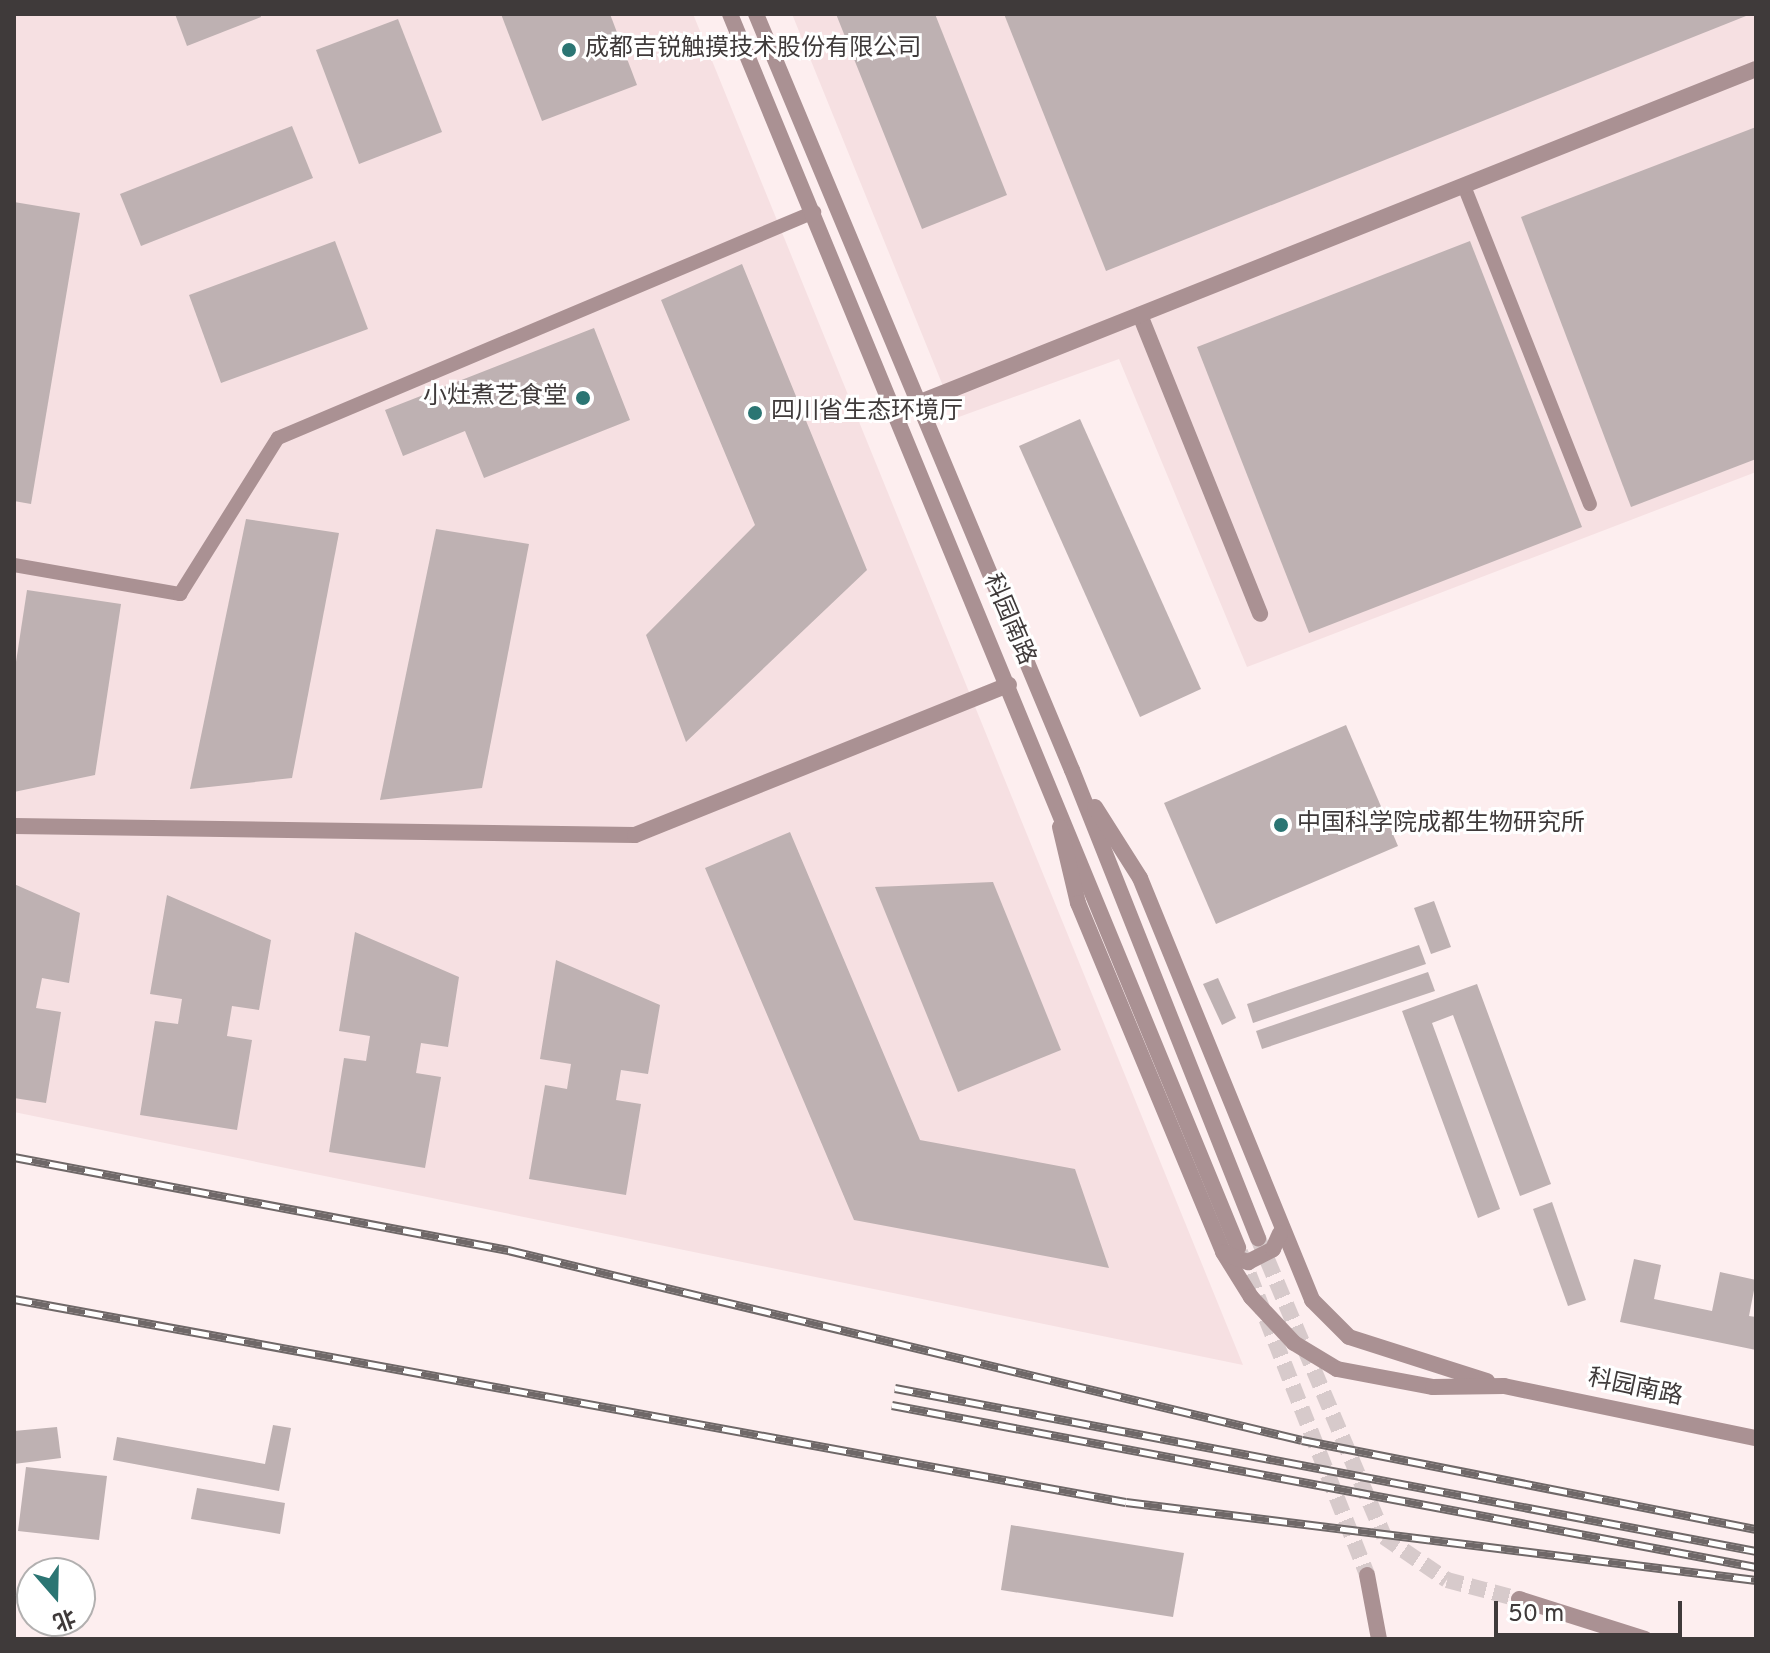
<!DOCTYPE html>
<html>
<head>
<meta charset="utf-8">
<style>
	body { margin:0 }
	#map { position:relative; width:1770px; height:1653px; overflow:hidden; background:#fdeeef; font-family:Overpass,"Noto Sans SC",sans-serif }
	div>[style] { position:absolute }
	.built>* { inset:0; background:#f6e0e2 }
	.building>* { inset:0; background:#beb1b2 }
	.tertiary-tunnel>* { height:16px; margin-top:-8px; transform-origin:0; background:repeating-linear-gradient(90deg,#d7cacb 0 16px,transparent 0 24px) }
	.service>* { height:14px; margin:-7px; padding:0 7px; transform-origin:7px; border-radius:7px; background:#aa9193 }
	.pedestrian>* { height:16px; margin:-8px; padding:0 8px; transform-origin:8px; border-radius:8px; background:#aa9193 }
	.minor>* { height:16px; margin:-8px; padding:0 8px; transform-origin:8px; border-radius:8px; background:#aa9193 }
	.tertiary>* { height:16px; margin:-8px; padding:0 8px; transform-origin:8px; border-radius:8px; background:#aa9193 }
	.rail>* { height:9px; margin-top:-4.5px; transform-origin:0; background:repeating-linear-gradient(90deg,#fff 0 18px,#6f6868 0 36px); box-sizing:border-box; border-block:2px solid #6f6868 }
	.dots>* { width:22px; height:22px; translate:-50% -50%; box-sizing:border-box; border:4px solid #fff; border-radius:50% }
	span { translate:-50% -50%; white-space:nowrap; text-align:center; line-height:1.15; -webkit-text-stroke:6px #fff; paint-order:stroke }
	.poi-label { font-size:24px; color:#3f3a3a }
	.left { translate:0 -50%; text-align:left }
	.right { translate:-100% -50%; text-align:right }
	.street-label { font-size:24px; color:#3f3a3a }
	.frame { position:absolute; inset:0; border:16px solid #3f3a3a; pointer-events:none }
	.north { position:absolute; left:16px; top:1557px; width:80px; height:80px; box-sizing:border-box; background:#fff; border:2px solid #b2b0b0; border-radius:50%; rotate:160deg; font-size:22px; font-weight:700; line-height:32px; text-align:center; color:#3f3a3a }
	.north::after { content:''; display:block; margin:auto; width:28px; height:36px; background:#2b7573; clip-path:polygon(50% 0,100% 100%,50% 72%,0 100%) }
	.scale { position:absolute; left:1494px; top:1601px; width:188px; height:36px; box-sizing:border-box; border:4px solid #3f3a3a; border-top:0; padding-left:10px; font-size:24px; line-height:28px; white-space:nowrap; color:#3f3a3a; -webkit-text-stroke:6px #fff; paint-order:stroke }
</style>
</head>
<body>
<div id="map">
	<div class="built">
		<i style="clip-path:polygon(14px 14px,693px 14px,1243px 1365px,14px 1112px)"></i>
		<i style="clip-path:polygon(792px 14px,1756px 14px,1756px 472px,1247px 667px,1119px 359px,956px 418px)"></i>
	</div>
	<div class="building">
		<i style="clip-path:polygon(175px 14px,260px 14px,261px 17px,187px 46px)"></i>
		<i style="clip-path:polygon(501px 14px,610px 14px,637px 85px,542px 121px)"></i>
		<i style="clip-path:polygon(836px 14px,935px 14px,1007px 195px,922px 229px)"></i>
		<i style="clip-path:polygon(1004px 14px,1751px 14px,1106px 271px)"></i>
		<i style="clip-path:polygon(398px 19px,442px 132px,359px 164px,316px 50px)"></i>
		<i style="clip-path:polygon(292px 126px,313px 178px,141px 246px,120px 194px)"></i>
		<i style="clip-path:polygon(1756px 127px,1756px 459px,1631px 507px,1521px 217px)"></i>
		<i style="clip-path:polygon(14px 202px,80px 213px,31px 504px,14px 501px)"></i>
		<i style="clip-path:polygon(335px 241px,368px 329px,221px 383px,189px 295px)"></i>
		<i style="clip-path:polygon(1470px 241px,1582px 527px,1309px 633px,1197px 347px)"></i>
		<i style="clip-path:polygon(742px 264px,867px 570px,686px 742px,646px 635px,755px 525px,661px 300px)"></i>
		<i style="clip-path:polygon(594px 328px,630px 420px,484px 478px,465px 431px,403px 456px,385px 410px)"></i>
		<i style="clip-path:polygon(1080px 419px,1201px 689px,1140px 717px,1019px 446px)"></i>
		<i style="clip-path:polygon(246px 519px,339px 533px,292px 778px,190px 789px)"></i>
		<i style="clip-path:polygon(436px 529px,529px 544px,482px 788px,380px 800px)"></i>
		<i style="clip-path:polygon(27px 590px,121px 604px,95px 775px,14px 792px,14px 675px)"></i>
		<i style="clip-path:polygon(1346px 725px,1398px 846px,1216px 924px,1164px 803px)"></i>
		<i style="clip-path:polygon(790px 832px,920px 1140px,1075px 1169px,1109px 1268px,854px 1220px,705px 868px)"></i>
		<i style="clip-path:polygon(993px 882px,1061px 1050px,958px 1092px,875px 887px)"></i>
		<i style="clip-path:polygon(14px 884px,80px 913px,69px 983px,42px 978px,36px 1008px,61px 1012px,46px 1103px,14px 1098px)"></i>
		<i style="clip-path:polygon(167px 895px,271px 940px,259px 1010px,232px 1006px,227px 1036px,252px 1040px,237px 1130px,140px 1115px,155px 1021px,178px 1024px,182px 999px,150px 994px)"></i>
		<i style="clip-path:polygon(1434px 901px,1451px 947px,1431px 954px,1414px 908px)"></i>
		<i style="clip-path:polygon(355px 932px,459px 977px,448px 1047px,421px 1043px,416px 1073px,441px 1077px,425px 1168px,329px 1152px,344px 1058px,366px 1061px,370px 1036px,339px 1031px)"></i>
		<i style="clip-path:polygon(1419px 945px,1426px 964px,1253px 1023px,1247px 1004px)"></i>
		<i style="clip-path:polygon(556px 960px,660px 1005px,648px 1074px,621px 1070px,616px 1100px,641px 1104px,626px 1195px,529px 1179px,545px 1085px,567px 1089px,571px 1064px,540px 1059px)"></i>
		<i style="clip-path:polygon(1428px 972px,1435px 991px,1262px 1049px,1256px 1031px)"></i>
		<i style="clip-path:polygon(1218px 978px,1236px 1018px,1222px 1025px,1203px 984px)"></i>
		<i style="clip-path:polygon(1477px 984px,1551px 1184px,1520px 1196px,1453px 1015px,1432px 1023px,1500px 1209px,1478px 1218px,1402px 1011px)"></i>
		<i style="clip-path:polygon(1552px 1202px,1586px 1300px,1568px 1306px,1533px 1209px)"></i>
		<i style="clip-path:polygon(1634px 1259px,1661px 1265px,1654px 1299px,1712px 1311px,1720px 1272px,1756px 1280px,1749px 1316px,1756px 1317px,1756px 1350px,1620px 1322px)"></i>
		<i style="clip-path:polygon(273px 1425px,291px 1428px,279px 1491px,113px 1460px,117px 1437px,265px 1464px)"></i>
		<i style="clip-path:polygon(57px 1427px,61px 1458px,14px 1464px,14px 1431px)"></i>
		<i style="clip-path:polygon(26px 1467px,107px 1476px,99px 1540px,18px 1531px)"></i>
		<i style="clip-path:polygon(197px 1488px,285px 1503px,280px 1534px,191px 1519px)"></i>
		<i style="clip-path:polygon(1011px 1525px,1184px 1553px,1173px 1617px,1001px 1590px)"></i>
	</div>
	<div class="tertiary-tunnel">
		<i style="left:1258px;top:1238px;width:324px;rotate:67.1deg"></i>
		<i style="left:1384px;top:1537px;width:76px;rotate:34.3deg"></i>
		<i style="left:1447px;top:1580px;width:74px;rotate:14.8deg"></i>
		<i style="left:1240px;top:1252px;width:347px;rotate:68.5deg"></i>
	</div>
	<div class="service">
		<i style="left:1464px;top:186px;width:342px;rotate:68.4deg"></i>
		<i style="left:14px;top:565px;width:169px;rotate:9.9deg"></i>
		<i style="left:180px;top:594px;width:184px;rotate:-57.9deg"></i>
		<i style="left:278px;top:438px;width:582px;rotate:-22.86deg"></i>
	</div>
	<div class="pedestrian">
		<i style="left:14px;top:826px;width:621px;rotate:0.83deg"></i>
		<i style="left:635px;top:835px;width:403px;rotate:-21.9deg"></i>
	</div>
	<div class="minor">
		<i style="left:1140px;top:315px;width:322px;rotate:68.1deg"></i>
		<i style="left:918px;top:403px;width:902px;rotate:-21.73deg"></i>
		<i style="left:1504px;top:1386px;width:257px;rotate:11.7deg"></i>
	</div>
	<div class="tertiary">
		<i style="left:730px;top:14px;width:1334px;rotate:67.61deg"></i>
		<i style="left:756px;top:14px;width:819px;rotate:67.32deg"></i>
		<i style="left:1072px;top:770px;width:504px;rotate:68.33deg"></i>
		<i style="left:1095px;top:807px;width:84px;rotate:57.6deg"></i>
		<i style="left:1140px;top:878px;width:456px;rotate:67.8deg"></i>
		<i style="left:1312px;top:1300px;width:52px;rotate:45deg"></i>
		<i style="left:1349px;top:1337px;width:145px;rotate:17.7deg"></i>
		<i style="left:1060px;top:827px;width:78px;rotate:76.7deg"></i>
		<i style="left:1078px;top:903px;width:378px;rotate:67.4deg"></i>
		<i style="left:1223px;top:1252px;width:53px;rotate:58.1deg"></i>
		<i style="left:1251px;top:1297px;width:63px;rotate:46.9deg"></i>
		<i style="left:1294px;top:1343px;width:50px;rotate:31.2deg"></i>
		<i style="left:1337px;top:1369px;width:98px;rotate:10.6deg"></i>
		<i style="left:1433px;top:1387px;width:71px;rotate:-0.8deg"></i>
		<i style="left:1224px;top:1253px;width:26px;rotate:21deg"></i>
		<i style="left:1248px;top:1262px;width:28px;rotate:-27deg"></i>
		<i style="left:1273px;top:1249px;width:17px;rotate:-66deg"></i>
		<i style="left:1367px;top:1575px;width:65px;rotate:79.4deg"></i>
		<i style="left:1519px;top:1599px;width:132px;rotate:17.6deg"></i>
	</div>
	<div class="rail">
		<i style="left:14px;top:1157px;width:503px;rotate:10.66deg"></i>
		<i style="left:508px;top:1250px;width:816px;rotate:13.46deg"></i>
		<i style="left:1302px;top:1440px;width:463px;rotate:11.1deg"></i>
		<i style="left:14px;top:1299px;width:1130px;rotate:10.35deg"></i>
		<i style="left:1126px;top:1502px;width:635px;rotate:7.06deg"></i>
		<i style="left:895px;top:1388px;width:876px;rotate:10.72deg"></i>
		<i style="left:892px;top:1405px;width:879px;rotate:10.62deg"></i>
	</div>
	<div class="dots">
		<i style="left:569px;top:50px;background:#2b7573"></i>
		<i style="left:583px;top:398px;background:#2b7573"></i>
		<i style="left:755px;top:413px;background:#2b7573"></i>
		<i style="left:1281px;top:825px;background:#2b7573"></i>
	</div>
	<div class="poi-label">
		<span class="left" style="left:585px;top:50px">成都吉锐触摸技术股份有限公司</span>
		<span class="right" style="left:567px;top:398px">小灶煮艺食堂</span>
		<span class="left" style="left:771px;top:413px">四川省生态环境厅</span>
		<span class="left" style="left:1297px;top:825px">中国科学院成都生物研究所</span>
	</div>
	<div class="street-label">
		<span style="left:1008px;top:620px;rotate:67deg">科园南路</span>
		<span style="left:1635px;top:1389px;rotate:12deg">科园南路</span>
	</div>
	<div class="frame"></div>
	<div class="north">北</div>
	<div class="scale">50 m</div>
</div>
</body>
</html>
